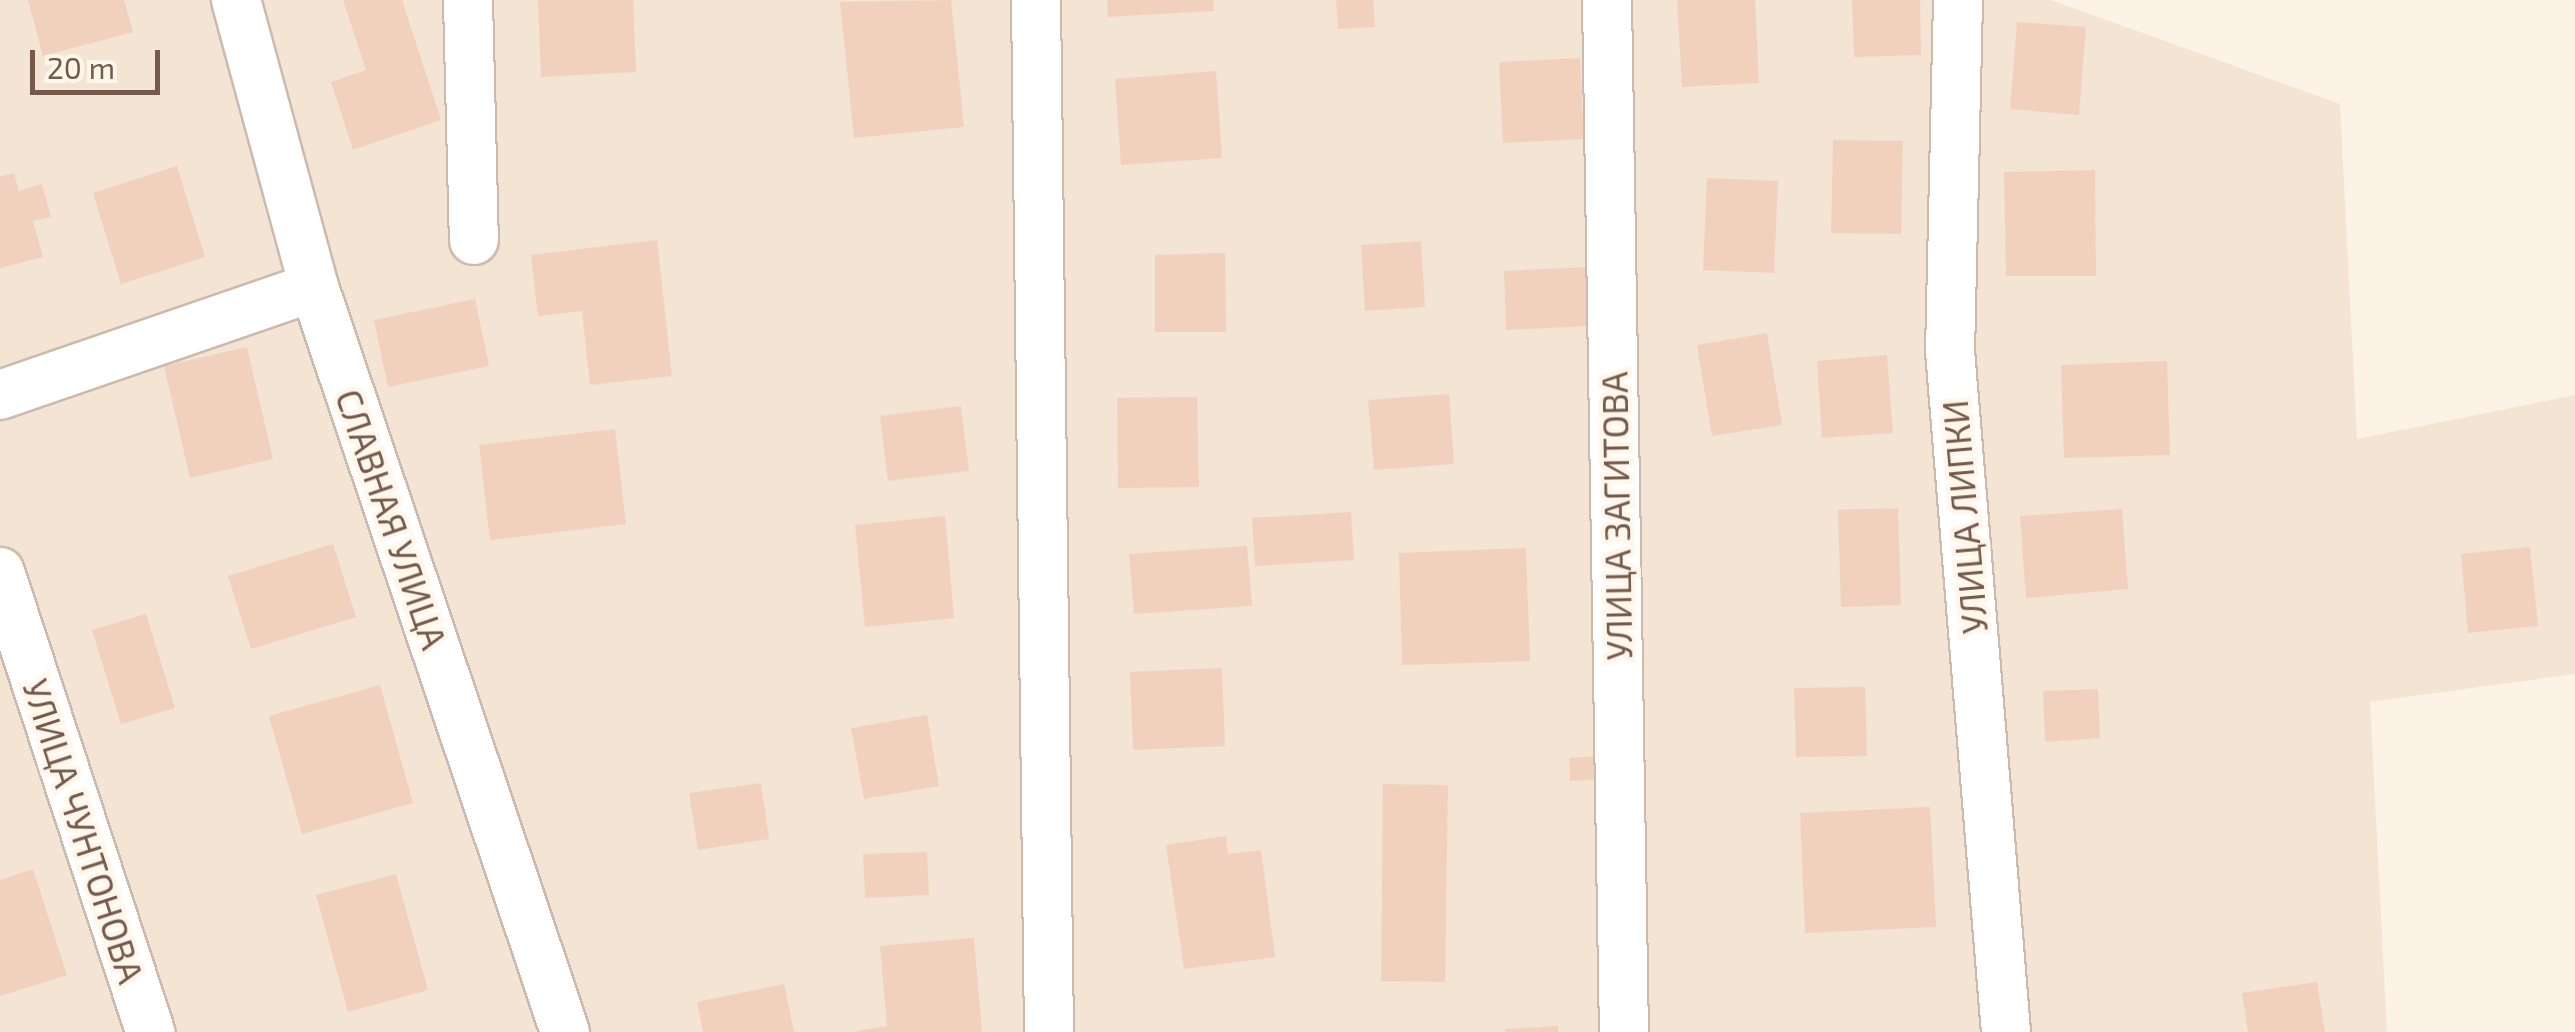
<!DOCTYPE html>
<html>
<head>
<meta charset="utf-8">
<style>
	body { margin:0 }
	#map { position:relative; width:2575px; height:1032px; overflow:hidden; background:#fcf3e6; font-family:"Exo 2",sans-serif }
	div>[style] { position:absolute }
	.residential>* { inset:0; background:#f3e4d4 }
	.building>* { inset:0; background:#f1d1be }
	.roads { filter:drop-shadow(2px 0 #cdbaac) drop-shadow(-2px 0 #cdbaac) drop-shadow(0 2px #cdbaac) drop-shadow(0 -2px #cdbaac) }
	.minor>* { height:48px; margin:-24px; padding:0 24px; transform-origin:24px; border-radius:24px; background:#fff }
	span { translate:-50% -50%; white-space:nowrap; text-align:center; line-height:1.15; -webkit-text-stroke:9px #fff7ec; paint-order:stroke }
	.street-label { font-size:35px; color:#75594b }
	.scale { position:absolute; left:30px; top:50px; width:130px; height:45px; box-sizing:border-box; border:5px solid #75594b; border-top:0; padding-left:12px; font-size:30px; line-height:35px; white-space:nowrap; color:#75594b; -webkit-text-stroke:8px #fff7ec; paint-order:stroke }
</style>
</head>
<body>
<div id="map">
	<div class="residential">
		<i style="clip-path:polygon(0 0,2051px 0,2340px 104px,2357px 439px,2575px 395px,2575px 674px,2370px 702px,2387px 1032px,0 1032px)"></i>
	</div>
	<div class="building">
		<i style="clip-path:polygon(28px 0,124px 0,133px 32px,43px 56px)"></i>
		<i style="clip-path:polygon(343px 0,402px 0,441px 120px,353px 150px,331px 82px,366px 70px)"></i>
		<i style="clip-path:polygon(538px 0,633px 0,636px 72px,541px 77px)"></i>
		<i style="clip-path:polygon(951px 0,964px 127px,854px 138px,840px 2px)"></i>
		<i style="clip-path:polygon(1107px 0,1213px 0,1214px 11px,1108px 17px)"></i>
		<i style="clip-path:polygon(1336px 0,1373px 0,1375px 27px,1338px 29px)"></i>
		<i style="clip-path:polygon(1677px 0,1755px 0,1759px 83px,1682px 87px)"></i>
		<i style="clip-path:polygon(1852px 0,1920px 0,1921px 55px,1854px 57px)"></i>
		<i style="clip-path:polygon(2017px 22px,2086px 27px,2079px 115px,2010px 109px)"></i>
		<i style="clip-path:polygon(1580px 58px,1584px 139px,1503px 143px,1499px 62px)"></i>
		<i style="clip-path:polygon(1216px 71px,1222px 158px,1121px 165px,1115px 79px)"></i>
		<i style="clip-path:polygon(1833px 140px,1903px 141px,1901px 234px,1831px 233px)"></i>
		<i style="clip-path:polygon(177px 166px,205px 257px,121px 284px,93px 193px)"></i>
		<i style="clip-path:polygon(2095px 170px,2096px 276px,2006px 276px,2004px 172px)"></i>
		<i style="clip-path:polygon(14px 173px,19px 191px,42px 184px,51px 217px,33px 221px,43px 257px,0 268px,0 177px)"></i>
		<i style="clip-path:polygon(1707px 178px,1778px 181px,1774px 273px,1703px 270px)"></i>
		<i style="clip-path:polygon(657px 240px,672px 376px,590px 385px,582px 311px,538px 316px,531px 255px)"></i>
		<i style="clip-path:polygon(1421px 241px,1425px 307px,1365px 311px,1361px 245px)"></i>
		<i style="clip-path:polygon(1225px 253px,1226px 332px,1155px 332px,1155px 255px)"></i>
		<i style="clip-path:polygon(1586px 267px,1589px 326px,1506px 330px,1504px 271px)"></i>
		<i style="clip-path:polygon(475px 299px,489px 366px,388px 387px,374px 320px)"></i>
		<i style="clip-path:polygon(1767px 333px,1782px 425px,1712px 436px,1697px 345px)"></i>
		<i style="clip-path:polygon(247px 347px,273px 459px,190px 478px,164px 366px)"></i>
		<i style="clip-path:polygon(1887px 355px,1893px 433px,1822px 438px,1817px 361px)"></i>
		<i style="clip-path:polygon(2167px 361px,2170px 455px,2064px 458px,2061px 365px)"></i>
		<i style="clip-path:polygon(1449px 394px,1454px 464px,1374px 470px,1368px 400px)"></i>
		<i style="clip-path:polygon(1197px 397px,1199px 487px,1118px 488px,1117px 398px)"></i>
		<i style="clip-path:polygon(961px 406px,969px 471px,888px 481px,880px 416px)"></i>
		<i style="clip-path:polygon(615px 429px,626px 524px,490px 540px,479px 445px)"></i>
		<i style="clip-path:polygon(1898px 508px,1901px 605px,1841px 607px,1838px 510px)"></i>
		<i style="clip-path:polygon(2122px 509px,2128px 589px,2026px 598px,2020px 516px)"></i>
		<i style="clip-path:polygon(1351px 512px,1354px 560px,1255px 566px,1252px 518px)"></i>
		<i style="clip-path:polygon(945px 516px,954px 618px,865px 627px,855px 525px)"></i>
		<i style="clip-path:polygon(333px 544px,356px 617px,251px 649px,228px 576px)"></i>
		<i style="clip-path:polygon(1247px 546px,1252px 606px,1134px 614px,1129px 554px)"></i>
		<i style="clip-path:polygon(2530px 547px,2538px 626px,2468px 633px,2461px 554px)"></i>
		<i style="clip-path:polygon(1526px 548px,1530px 661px,1402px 665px,1399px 553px)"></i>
		<i style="clip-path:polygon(146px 614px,175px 708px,121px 724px,92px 630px)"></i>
		<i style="clip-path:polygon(1222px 668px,1225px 746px,1133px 750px,1130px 672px)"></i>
		<i style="clip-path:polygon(380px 685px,413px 803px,302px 834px,269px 716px)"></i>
		<i style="clip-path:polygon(1865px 687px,1867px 756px,1796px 757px,1794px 688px)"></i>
		<i style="clip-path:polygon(2098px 689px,2100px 738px,2045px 742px,2043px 691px)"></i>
		<i style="clip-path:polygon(927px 715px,939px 786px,864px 799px,851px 728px)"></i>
		<i style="clip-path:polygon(1603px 756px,1605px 779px,1570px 781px,1569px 758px)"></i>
		<i style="clip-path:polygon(761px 783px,769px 839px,698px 850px,689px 793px)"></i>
		<i style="clip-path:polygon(1383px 784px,1448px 785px,1445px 982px,1381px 981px)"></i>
		<i style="clip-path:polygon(1930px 807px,1936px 927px,1805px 933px,1800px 813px)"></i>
		<i style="clip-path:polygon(1226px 836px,1228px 854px,1261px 850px,1275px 957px,1184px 969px,1166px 845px)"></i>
		<i style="clip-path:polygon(927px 852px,929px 895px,865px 898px,863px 854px)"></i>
		<i style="clip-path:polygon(33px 869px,67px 975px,0 996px,0 880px)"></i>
		<i style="clip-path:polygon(396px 874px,428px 990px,348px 1012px,316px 895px)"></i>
		<i style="clip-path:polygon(974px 938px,982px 1032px,851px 1032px,887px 1026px,880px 946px)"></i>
		<i style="clip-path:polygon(2317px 982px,2325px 1032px,2248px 1032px,2242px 993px)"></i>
		<i style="clip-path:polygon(784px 984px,794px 1032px,703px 1032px,697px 1002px)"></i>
		<i style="clip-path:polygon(1558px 1026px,1558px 1032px,1505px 1032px,1505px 1029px)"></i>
	</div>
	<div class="roads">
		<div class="minor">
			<i style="left:236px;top:0;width:297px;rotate:74.8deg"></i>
			<i style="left:314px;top:287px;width:786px;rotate:71.38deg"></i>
			<i style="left:468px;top:0;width:240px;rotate:88.6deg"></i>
			<i style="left:1036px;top:0;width:1032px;rotate:89.28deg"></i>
			<i style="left:1607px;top:0;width:1032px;rotate:89.06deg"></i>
			<i style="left:1958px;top:0;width:351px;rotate:91.3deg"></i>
			<i style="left:1950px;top:351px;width:683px;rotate:85.3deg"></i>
			<i style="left:0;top:395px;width:332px;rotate:-19deg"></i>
			<i style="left:0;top:572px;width:484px;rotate:71.9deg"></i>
		</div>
	</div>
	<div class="street-label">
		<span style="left:1616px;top:516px;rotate:-91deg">УЛИЦА ЗАГИТОВА</span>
		<span style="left:1964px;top:517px;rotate:-95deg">УЛИЦА ЛИПКИ</span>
		<span style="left:392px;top:519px;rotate:71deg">СЛАВНАЯ УЛИЦА</span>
		<span style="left:84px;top:831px;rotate:72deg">УЛИЦА ЧУНТОНОВА</span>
	</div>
	<div class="scale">20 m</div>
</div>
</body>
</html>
